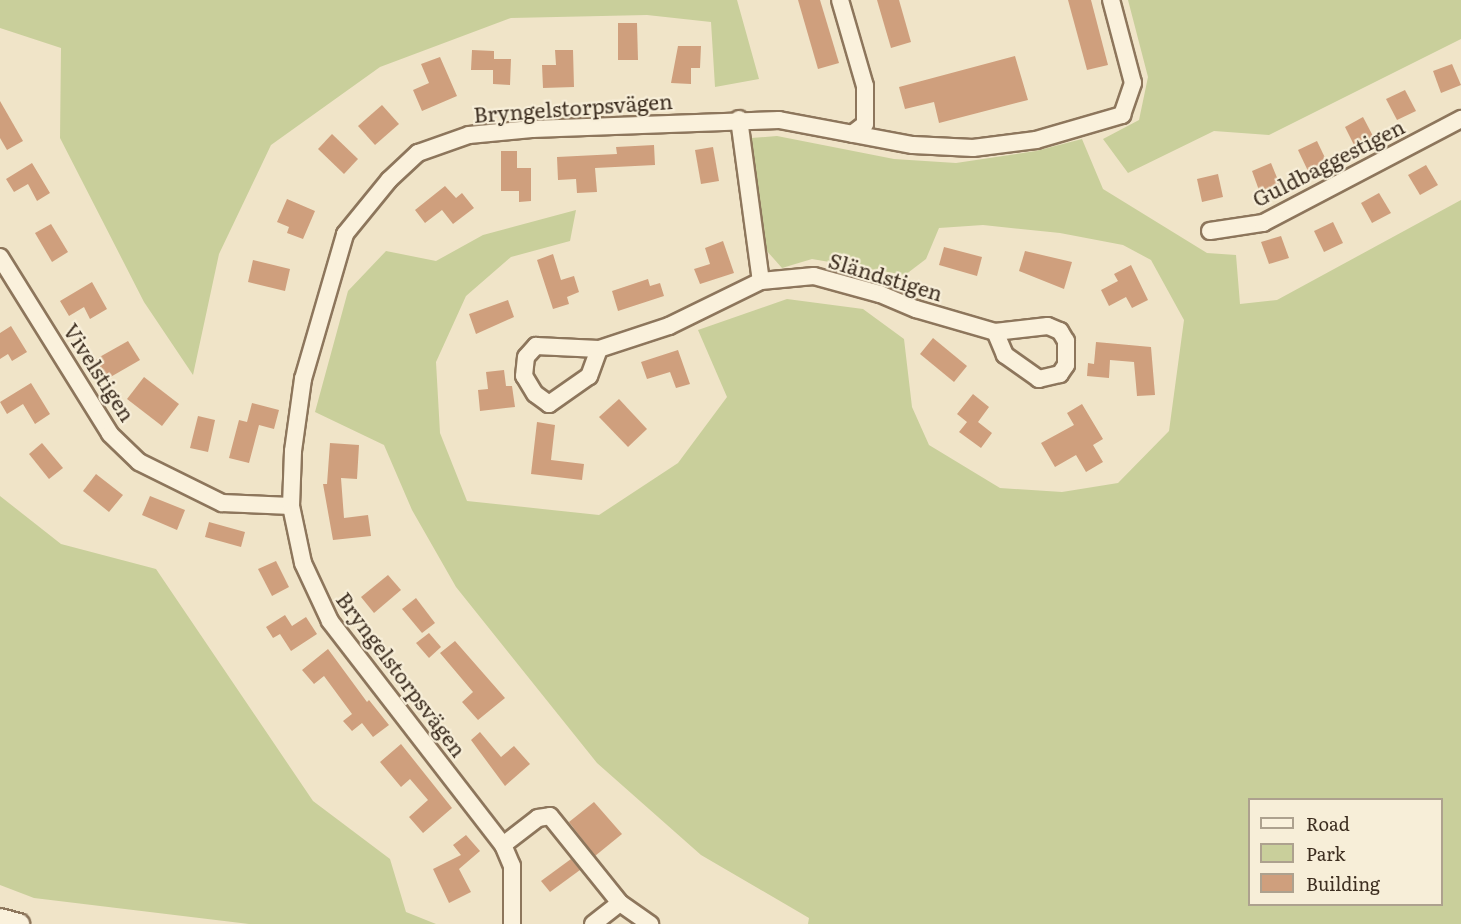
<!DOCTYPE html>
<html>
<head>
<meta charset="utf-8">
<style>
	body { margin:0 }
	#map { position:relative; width:1461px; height:924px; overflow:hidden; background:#f0e4c8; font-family:Literata,serif }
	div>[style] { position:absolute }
	.green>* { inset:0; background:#c9cf9b }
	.building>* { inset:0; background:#cf9f7d }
	.roads { filter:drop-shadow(2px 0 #8d765c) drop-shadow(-2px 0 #8d765c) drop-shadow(0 2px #8d765c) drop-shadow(0 -2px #8d765c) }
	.minor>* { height:16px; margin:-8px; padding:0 8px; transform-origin:8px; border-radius:8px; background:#faf1dc }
	.tertiary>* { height:20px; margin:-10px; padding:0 10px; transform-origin:10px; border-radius:10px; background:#faf1dc }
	span { translate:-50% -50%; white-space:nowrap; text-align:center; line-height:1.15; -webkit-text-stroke:4.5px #f7eed8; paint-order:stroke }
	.street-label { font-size:21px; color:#3d2e20 }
	.legend { position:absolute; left:1248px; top:798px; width:195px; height:108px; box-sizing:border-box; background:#f7eed8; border:2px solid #ada18e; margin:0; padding:8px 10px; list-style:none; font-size:18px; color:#3d2e20 }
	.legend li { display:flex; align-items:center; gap:12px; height:30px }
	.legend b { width:30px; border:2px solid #ada18e }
</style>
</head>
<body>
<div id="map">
	<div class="green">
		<i style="clip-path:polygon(0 0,737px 0,759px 79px,715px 87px,711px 22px,647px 15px,511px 18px,380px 67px,271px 145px,219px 254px,193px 375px,144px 302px,60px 138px,61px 48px,0 28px)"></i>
		<i style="clip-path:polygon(1128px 0,1461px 0,1461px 39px,1269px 135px,1214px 131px,1128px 173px,1103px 139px,1139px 120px,1148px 77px)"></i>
		<i style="clip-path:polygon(evenodd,777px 136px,894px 159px,956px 163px,1036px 151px,1082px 139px,1103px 189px,1207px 253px,1236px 255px,1240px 304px,1277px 300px,1461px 200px,1461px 924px,808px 924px,809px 918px,701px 855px,597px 763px,456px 587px,412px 510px,384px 445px,315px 412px,348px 291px,386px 251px,436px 261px,483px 235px,576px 210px,570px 241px,511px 257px,466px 296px,436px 362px,440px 433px,467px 501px,599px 515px,678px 463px,727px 397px,698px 330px,787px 299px,863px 309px,904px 339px,912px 407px,929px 445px,1000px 488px,1062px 492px,1118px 483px,1169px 431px,1184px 320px,1151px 260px,1123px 245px,1060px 233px,983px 225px,939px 228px,926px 259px,905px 275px,812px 259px,782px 268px,766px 250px,750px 167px,751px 138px,777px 136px,1250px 800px,1442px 800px,1442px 904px,1250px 904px,1250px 800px)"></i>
		<i style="clip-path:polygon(0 496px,61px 544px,156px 569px,313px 801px,390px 859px,406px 912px,436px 924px,249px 924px,34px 898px,0 885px)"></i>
	</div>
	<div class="building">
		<i style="clip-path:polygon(798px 0,820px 0,839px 63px,818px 69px)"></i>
		<i style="clip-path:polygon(877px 0,899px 0,911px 42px,891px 48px)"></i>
		<i style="clip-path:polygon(1068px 0,1091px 0,1108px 65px,1087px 70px)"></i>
		<i style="clip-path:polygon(618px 23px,637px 23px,638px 60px,618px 60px)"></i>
		<i style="clip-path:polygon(678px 46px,701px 46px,700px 68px,691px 68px,691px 84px,671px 83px)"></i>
		<i style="clip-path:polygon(472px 50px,494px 51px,494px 59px,511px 59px,510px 85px,493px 84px,493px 70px,471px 70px)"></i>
		<i style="clip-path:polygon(555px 50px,573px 50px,574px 87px,543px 88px,542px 65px,556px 65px)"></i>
		<i style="clip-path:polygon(1015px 56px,1028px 100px,939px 123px,934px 102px,905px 109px,899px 87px)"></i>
		<i style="clip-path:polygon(440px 57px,457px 96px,422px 111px,413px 90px,429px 83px,421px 64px)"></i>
		<i style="clip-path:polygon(1452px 64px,1461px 85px,1441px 93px,1433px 71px)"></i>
		<i style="clip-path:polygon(1405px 90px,1416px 111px,1397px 120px,1386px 99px)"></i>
		<i style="clip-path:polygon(0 101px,23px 141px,7px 150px,0 138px)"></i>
		<i style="clip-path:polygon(382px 105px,399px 124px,375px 145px,358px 126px)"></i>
		<i style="clip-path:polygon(1363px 117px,1374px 138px,1355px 147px,1345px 127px)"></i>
		<i style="clip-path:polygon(332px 134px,358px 159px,344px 174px,318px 149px)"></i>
		<i style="clip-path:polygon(1317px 141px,1327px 162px,1308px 171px,1298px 150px)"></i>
		<i style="clip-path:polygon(654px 145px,655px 165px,595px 168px,597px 192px,577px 193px,576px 179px,558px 180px,557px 157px,617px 154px,616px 147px)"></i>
		<i style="clip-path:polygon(713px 147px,719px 181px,701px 184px,695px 150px)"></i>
		<i style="clip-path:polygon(501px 151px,517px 151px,517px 168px,531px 168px,531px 201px,519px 202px,519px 191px,501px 191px)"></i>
		<i style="clip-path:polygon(32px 163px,50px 193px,37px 201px,28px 184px,14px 192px,6px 179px)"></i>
		<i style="clip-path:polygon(1271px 163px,1280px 185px,1260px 193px,1252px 171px)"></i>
		<i style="clip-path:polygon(1426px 165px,1438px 185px,1420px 195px,1408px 175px)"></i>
		<i style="clip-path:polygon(1218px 174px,1223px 197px,1202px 202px,1197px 179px)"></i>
		<i style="clip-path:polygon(445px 186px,456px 198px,462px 193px,474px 208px,453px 224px,442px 210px,425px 223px,415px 210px)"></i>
		<i style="clip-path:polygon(1379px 193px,1391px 213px,1372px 223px,1361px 203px)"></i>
		<i style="clip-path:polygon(287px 199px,315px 211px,303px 239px,287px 233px,289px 227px,277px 222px)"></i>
		<i style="clip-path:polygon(1333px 222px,1343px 243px,1324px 252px,1314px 231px)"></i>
		<i style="clip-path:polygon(51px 224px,68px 252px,52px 262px,35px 233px)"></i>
		<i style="clip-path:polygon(1281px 236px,1289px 258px,1269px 264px,1261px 242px)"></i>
		<i style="clip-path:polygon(723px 241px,734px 273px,700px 284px,694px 269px,710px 264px,705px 248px)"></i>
		<i style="clip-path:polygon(944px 247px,982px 257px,977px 276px,939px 265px)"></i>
		<i style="clip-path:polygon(1025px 251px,1072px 262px,1064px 289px,1019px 271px)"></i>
		<i style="clip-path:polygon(553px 254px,561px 280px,574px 276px,579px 292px,567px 297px,569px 304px,553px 309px,537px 260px)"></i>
		<i style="clip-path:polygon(253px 260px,290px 269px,285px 291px,248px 282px)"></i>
		<i style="clip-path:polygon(1131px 265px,1148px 300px,1132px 308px,1126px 297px,1109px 306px,1101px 290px,1118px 281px,1114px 274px)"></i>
		<i style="clip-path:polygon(648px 279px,650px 286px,660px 283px,664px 296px,618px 311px,612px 291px)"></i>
		<i style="clip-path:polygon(92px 282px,107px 309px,90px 319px,84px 307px,69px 316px,60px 301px)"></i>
		<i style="clip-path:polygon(508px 300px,514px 317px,476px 334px,469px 314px)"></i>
		<i style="clip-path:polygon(11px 326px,27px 352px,12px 361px,8px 354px,0 359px,0 333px)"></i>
		<i style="clip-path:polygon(933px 338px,967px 366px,954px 382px,920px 354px)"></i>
		<i style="clip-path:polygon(128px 341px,140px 360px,107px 379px,96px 359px)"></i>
		<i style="clip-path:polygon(1096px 342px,1151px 347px,1155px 395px,1137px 396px,1134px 362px,1110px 360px,1109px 378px,1087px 376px,1088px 363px,1094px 364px)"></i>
		<i style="clip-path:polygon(678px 350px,690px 384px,676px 388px,670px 372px,647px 379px,641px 362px)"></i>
		<i style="clip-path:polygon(504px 370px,506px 386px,512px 386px,515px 407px,480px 411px,478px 390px,488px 389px,486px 372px)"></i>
		<i style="clip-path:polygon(144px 377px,179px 404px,162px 426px,127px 399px)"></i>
		<i style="clip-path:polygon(31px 383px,50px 414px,35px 424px,23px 404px,7px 414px,0 402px)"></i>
		<i style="clip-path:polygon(973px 394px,989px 407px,978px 422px,992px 433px,981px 448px,959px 432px,967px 422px,957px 414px)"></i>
		<i style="clip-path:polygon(619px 399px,647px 429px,628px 447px,599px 417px)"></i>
		<i style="clip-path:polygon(252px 403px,279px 410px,274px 429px,259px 425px,249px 463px,229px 458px,239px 420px,247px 422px)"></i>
		<i style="clip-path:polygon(1082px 404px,1103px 439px,1093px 445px,1103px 462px,1086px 472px,1076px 455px,1055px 467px,1041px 443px,1074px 425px,1067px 413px)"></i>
		<i style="clip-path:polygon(198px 416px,215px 420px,208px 452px,190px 448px)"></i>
		<i style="clip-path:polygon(537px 422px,555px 425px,551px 460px,584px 464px,582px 480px,531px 474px)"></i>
		<i style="clip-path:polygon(42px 443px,63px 468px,49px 479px,29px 454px)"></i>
		<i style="clip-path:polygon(330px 443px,359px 445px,357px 479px,341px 478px,344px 518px,368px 515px,371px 536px,333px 540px,323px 484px,327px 484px)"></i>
		<i style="clip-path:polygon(96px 474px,123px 495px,109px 512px,83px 491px)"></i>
		<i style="clip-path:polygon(150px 496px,185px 510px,177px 530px,142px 515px)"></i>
		<i style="clip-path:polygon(209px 522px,245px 532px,241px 547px,205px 537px)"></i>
		<i style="clip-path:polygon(276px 561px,289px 587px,272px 596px,258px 569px)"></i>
		<i style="clip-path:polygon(388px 575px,401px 590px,374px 613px,361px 597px)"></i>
		<i style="clip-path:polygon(416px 598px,435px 623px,422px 633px,402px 609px)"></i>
		<i style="clip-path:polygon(285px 615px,292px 626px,306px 617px,317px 634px,291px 651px,280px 634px,273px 638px,266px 627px)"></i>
		<i style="clip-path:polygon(429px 633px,441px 647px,429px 658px,416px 643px)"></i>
		<i style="clip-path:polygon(455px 641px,505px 698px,478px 720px,462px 702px,473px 692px,440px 653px)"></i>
		<i style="clip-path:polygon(328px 649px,367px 702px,369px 700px,389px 725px,373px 737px,362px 723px,352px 731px,343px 721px,352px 714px,324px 676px,314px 684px,302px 670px)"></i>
		<i style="clip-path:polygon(480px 732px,501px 757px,514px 746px,530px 764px,505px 786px,471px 740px)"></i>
		<i style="clip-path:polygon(401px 744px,452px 808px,423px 833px,409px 817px,428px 800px,410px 779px,401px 787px,380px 762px)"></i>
		<i style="clip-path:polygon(594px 802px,622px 834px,595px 856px,569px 822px)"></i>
		<i style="clip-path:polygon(466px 835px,480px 851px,459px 869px,471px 892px,449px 903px,433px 869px,461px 855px,453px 845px)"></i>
		<i style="clip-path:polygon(571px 859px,580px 870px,550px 892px,541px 881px)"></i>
	</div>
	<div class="roads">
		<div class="minor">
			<i style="left:840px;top:0;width:90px;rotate:73.8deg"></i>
			<i style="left:865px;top:86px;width:38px;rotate:90deg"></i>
			<i style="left:865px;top:124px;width:16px;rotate:142deg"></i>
			<i style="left:739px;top:119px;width:163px;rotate:82.3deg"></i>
			<i style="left:1210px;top:231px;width:54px;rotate:-8.6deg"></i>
			<i style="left:1263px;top:223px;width:224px;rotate:-27.7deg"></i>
			<i style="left:0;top:257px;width:208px;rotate:58.1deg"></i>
			<i style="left:110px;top:434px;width:40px;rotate:44deg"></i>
			<i style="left:139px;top:462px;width:93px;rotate:26.3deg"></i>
			<i style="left:222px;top:503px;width:69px;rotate:2.5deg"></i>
			<i style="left:599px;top:349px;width:29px;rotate:110deg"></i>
			<i style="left:589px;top:376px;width:49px;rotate:145deg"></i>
			<i style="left:549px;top:404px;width:17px;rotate:-144deg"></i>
			<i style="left:535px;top:394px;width:21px;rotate:-121deg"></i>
			<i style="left:524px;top:376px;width:19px;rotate:-84deg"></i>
			<i style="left:526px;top:357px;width:15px;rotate:-48deg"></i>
			<i style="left:536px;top:346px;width:63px;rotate:2.7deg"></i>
			<i style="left:599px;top:349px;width:74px;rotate:-18.2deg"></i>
			<i style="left:669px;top:326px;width:102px;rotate:-26.1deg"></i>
			<i style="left:761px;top:281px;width:53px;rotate:-5.4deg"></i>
			<i style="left:814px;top:276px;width:68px;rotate:15.3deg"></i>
			<i style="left:880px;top:294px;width:39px;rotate:23deg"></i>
			<i style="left:916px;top:309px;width:82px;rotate:16.2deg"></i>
			<i style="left:995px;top:332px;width:53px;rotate:-6.5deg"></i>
			<i style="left:1048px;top:326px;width:13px;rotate:23deg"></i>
			<i style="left:1060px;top:331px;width:12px;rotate:59deg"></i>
			<i style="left:1066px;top:341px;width:24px;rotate:90deg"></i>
			<i style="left:1066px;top:365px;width:11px;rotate:124deg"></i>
			<i style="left:1060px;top:374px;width:22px;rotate:167deg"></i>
			<i style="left:1039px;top:379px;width:42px;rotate:-144.8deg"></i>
			<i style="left:1005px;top:355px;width:25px;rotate:-113deg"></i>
			<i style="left:503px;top:845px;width:44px;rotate:-37.6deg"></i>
			<i style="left:538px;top:818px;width:12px;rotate:-9deg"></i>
			<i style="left:550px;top:816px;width:112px;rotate:51.2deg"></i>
			<i style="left:620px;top:903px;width:37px;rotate:35deg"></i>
			<i style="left:512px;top:924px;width:58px;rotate:-90deg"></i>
			<i style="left:512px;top:866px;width:23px;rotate:-113deg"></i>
			<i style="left:503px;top:845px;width:283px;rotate:-127.7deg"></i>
			<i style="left:330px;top:621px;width:64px;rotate:-115deg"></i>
			<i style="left:303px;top:563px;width:58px;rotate:-101.9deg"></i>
			<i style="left:291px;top:506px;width:55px;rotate:-87.9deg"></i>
			<i style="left:293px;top:451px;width:73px;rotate:-82.1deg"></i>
			<i style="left:303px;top:379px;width:151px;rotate:-73.8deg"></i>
			<i style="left:345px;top:234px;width:70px;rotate:-50.8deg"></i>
			<i style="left:389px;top:180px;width:40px;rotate:-43deg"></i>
			<i style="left:418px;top:153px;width:54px;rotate:-19.4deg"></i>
			<i style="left:469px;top:135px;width:63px;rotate:-5.4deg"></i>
			<i style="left:532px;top:129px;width:247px;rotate:-2.1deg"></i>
			<i style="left:779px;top:120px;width:136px;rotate:10.6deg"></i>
			<i style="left:913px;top:145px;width:60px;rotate:2.9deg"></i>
			<i style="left:973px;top:148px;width:64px;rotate:-7.2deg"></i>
			<i style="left:1036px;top:140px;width:90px;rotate:-16.2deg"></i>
			<i style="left:1122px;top:115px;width:34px;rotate:-71deg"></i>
			<i style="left:1133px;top:83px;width:86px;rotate:-104.8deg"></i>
			<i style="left:593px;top:924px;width:34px;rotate:-38deg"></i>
		</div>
		<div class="tertiary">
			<i style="left:0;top:919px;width:20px;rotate:15deg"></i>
		</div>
	</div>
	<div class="street-label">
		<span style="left:573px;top:107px;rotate:-4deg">Bryngelstorpsvägen</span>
		<span style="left:1328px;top:162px;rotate:-27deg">Guldbaggestigen</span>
		<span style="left:886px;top:276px;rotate:17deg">Sländstigen</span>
		<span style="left:100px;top:372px;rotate:57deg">Vivelstigen</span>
		<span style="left:402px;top:674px;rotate:53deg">Bryngelstorpsvägen</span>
	</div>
	<ul class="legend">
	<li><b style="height:8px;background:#faf1dc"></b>Road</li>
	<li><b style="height:16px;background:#c9cf9b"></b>Park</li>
	<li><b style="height:16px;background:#cf9f7d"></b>Building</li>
	</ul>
</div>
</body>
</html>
